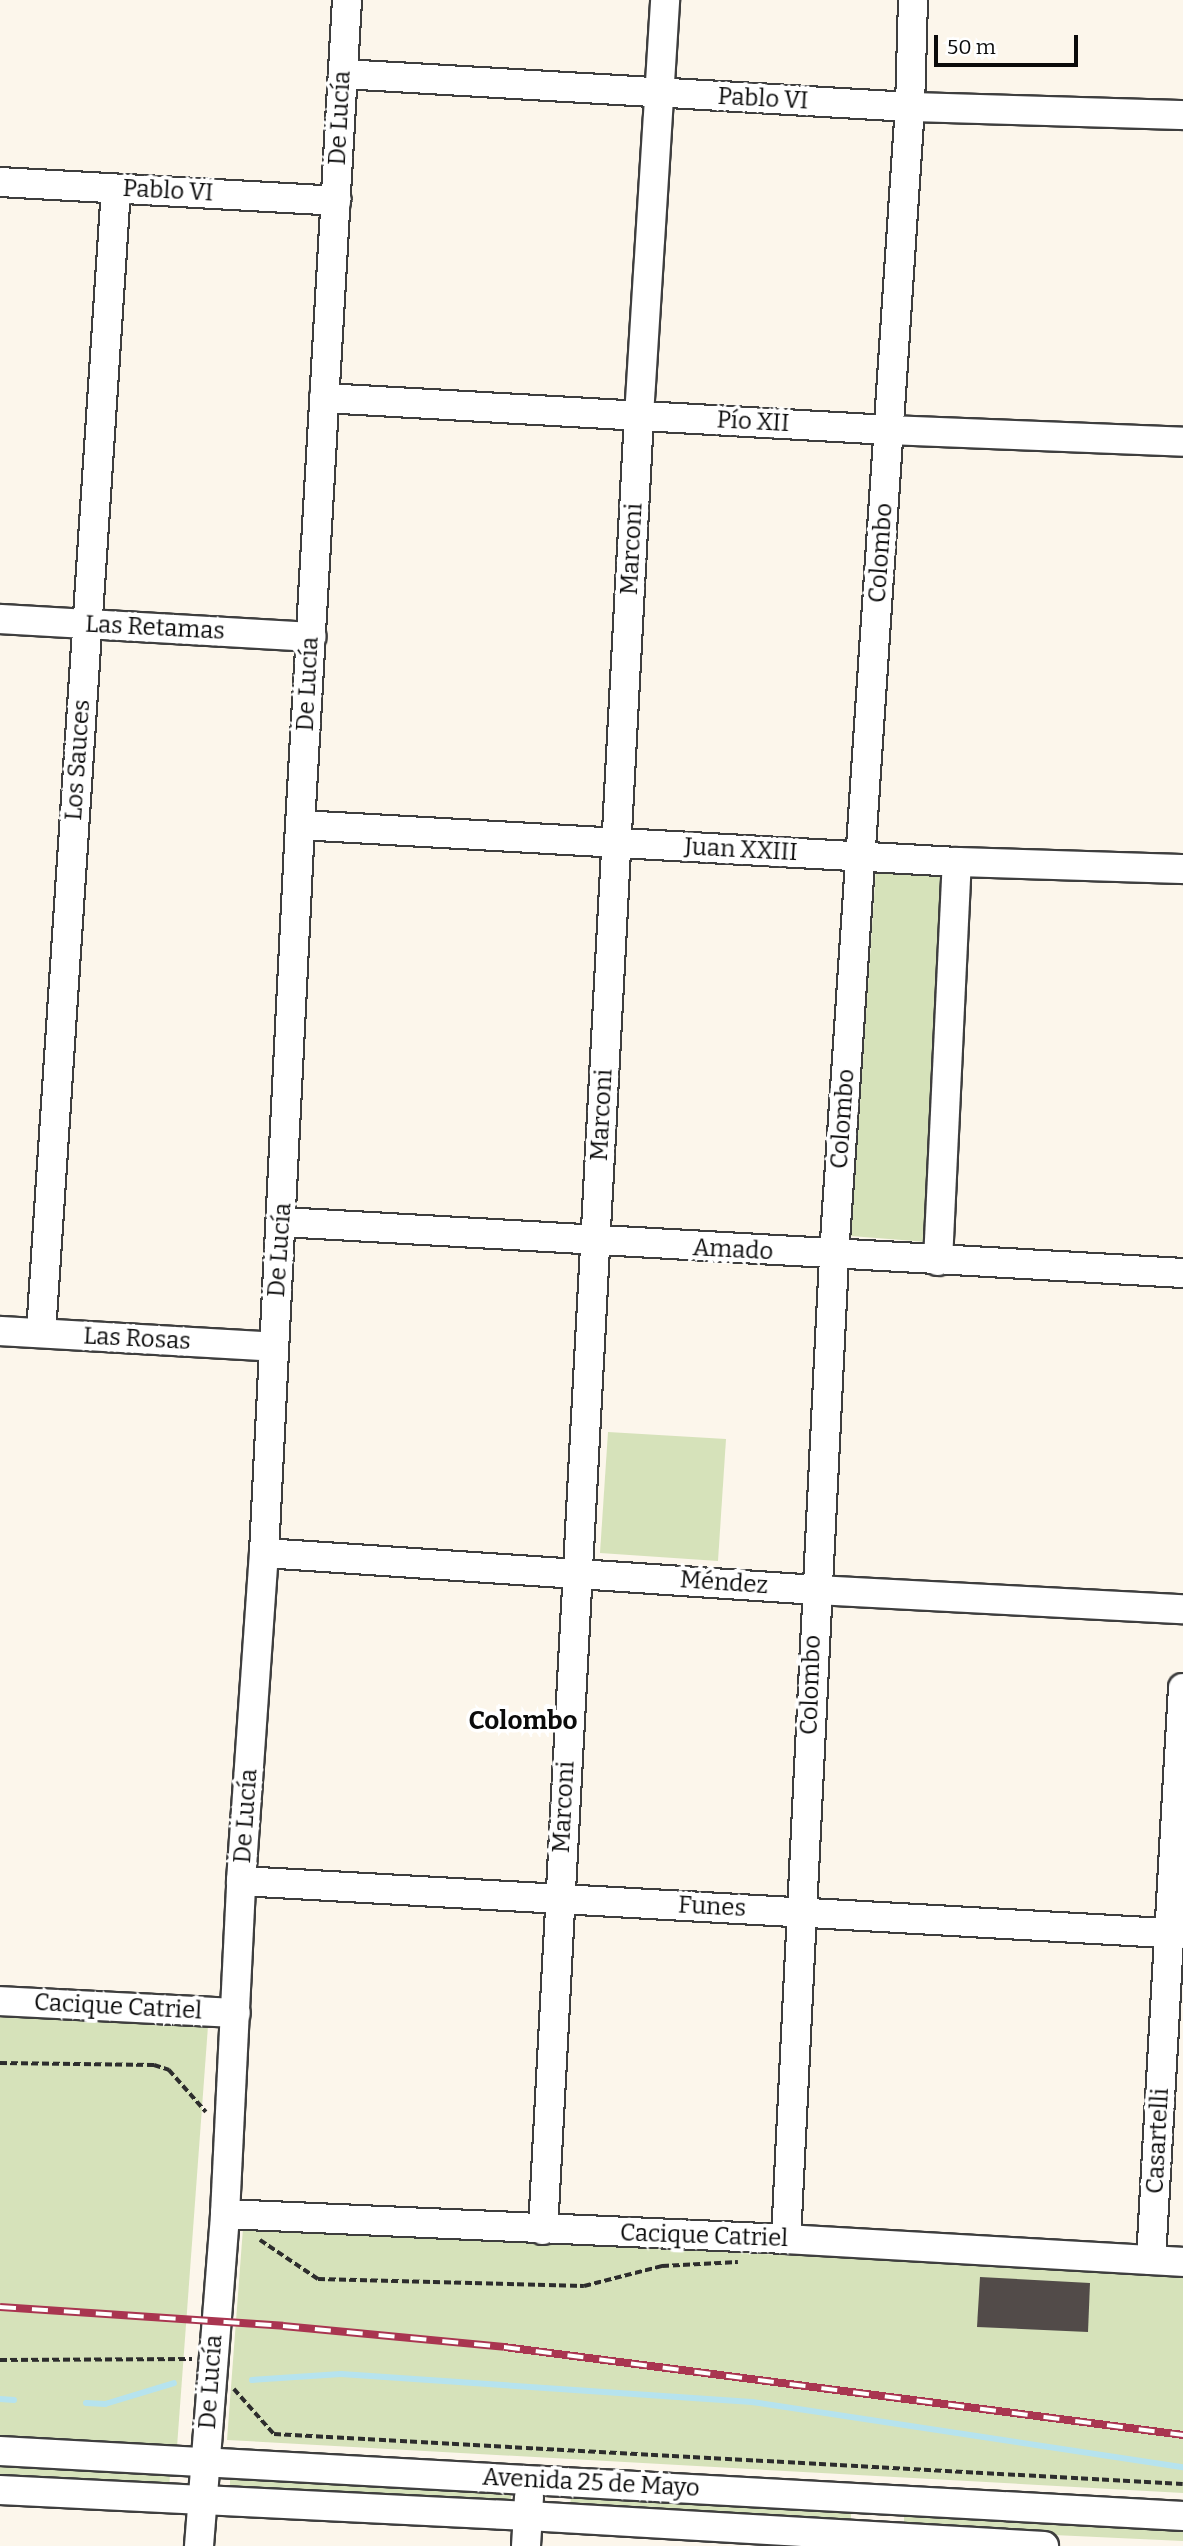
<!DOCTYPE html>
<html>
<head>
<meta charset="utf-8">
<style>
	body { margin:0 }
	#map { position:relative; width:1183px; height:2546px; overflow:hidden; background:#fcf6eb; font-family:Bitter,serif }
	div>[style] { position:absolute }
	.green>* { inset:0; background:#d6e2ba }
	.stream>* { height:6px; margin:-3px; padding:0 3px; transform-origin:3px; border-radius:3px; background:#b6e3ee }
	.building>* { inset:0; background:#524b49 }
	.path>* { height:3.5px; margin-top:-1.75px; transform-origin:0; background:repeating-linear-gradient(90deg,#2d2d2d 0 7px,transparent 0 10.5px) }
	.roads { filter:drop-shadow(2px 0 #3e3e3e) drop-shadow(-2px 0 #3e3e3e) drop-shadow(0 2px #3e3e3e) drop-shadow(0 -2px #3e3e3e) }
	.minor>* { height:28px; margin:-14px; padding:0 14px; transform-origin:14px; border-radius:14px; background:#fff }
	.rail>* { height:8px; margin-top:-4px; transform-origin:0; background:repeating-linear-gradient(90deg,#fff 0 16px,#a93550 0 32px); box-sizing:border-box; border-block:2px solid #a93550 }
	span { translate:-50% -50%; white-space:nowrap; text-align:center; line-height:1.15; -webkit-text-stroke:7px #fff; paint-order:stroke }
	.street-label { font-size:24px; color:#0b0b0b }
	.neighbourhood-label { font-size:26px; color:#0b0b0b; font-weight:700 }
	.scale { position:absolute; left:934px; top:35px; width:144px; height:32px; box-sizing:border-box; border:4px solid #0b0b0b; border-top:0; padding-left:9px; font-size:21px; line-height:24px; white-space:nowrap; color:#0b0b0b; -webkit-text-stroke:5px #fff; paint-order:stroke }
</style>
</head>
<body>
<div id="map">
	<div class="green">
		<i style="clip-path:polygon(876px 868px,952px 874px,927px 1242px,851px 1236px)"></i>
		<i style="clip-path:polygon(608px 1432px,726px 1439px,718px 1561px,600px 1553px)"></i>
		<i style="clip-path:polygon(0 2015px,208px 2026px,177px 2447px,0 2436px)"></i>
		<i style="clip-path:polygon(243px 2228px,1183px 2275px,1183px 2493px,227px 2440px)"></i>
		<i style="clip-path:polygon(0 2467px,170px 2475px,169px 2490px,0 2481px)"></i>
		<i style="clip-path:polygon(230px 2475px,511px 2489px,511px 2504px,230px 2490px)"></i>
		<i style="clip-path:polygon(571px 2494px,851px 2508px,851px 2523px,570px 2509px)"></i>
		<i style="clip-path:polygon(904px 2513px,1183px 2527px,1183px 2541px,904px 2528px)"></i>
	</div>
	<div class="stream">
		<i style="left:252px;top:2380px;width:89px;rotate:-3.9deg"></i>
		<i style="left:341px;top:2374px;width:412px;rotate:3.9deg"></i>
		<i style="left:752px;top:2402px;width:436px;rotate:8.6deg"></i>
		<i style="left:0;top:2399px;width:14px;rotate:4deg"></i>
		<i style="left:86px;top:2403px;width:19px;rotate:3deg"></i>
		<i style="left:105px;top:2404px;width:72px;rotate:-16.9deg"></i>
	</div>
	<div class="building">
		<i style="clip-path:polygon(980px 2277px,1090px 2283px,1088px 2332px,977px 2327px)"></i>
	</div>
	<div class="path">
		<i style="left:0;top:2063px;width:154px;rotate:0.7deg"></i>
		<i style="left:154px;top:2065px;width:16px;rotate:18deg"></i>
		<i style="left:169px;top:2070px;width:56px;rotate:48.6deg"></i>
		<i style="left:260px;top:2240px;width:70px;rotate:33.9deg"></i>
		<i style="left:318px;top:2279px;width:266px;rotate:1.5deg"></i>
		<i style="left:584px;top:2286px;width:81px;rotate:-14.4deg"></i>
		<i style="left:662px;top:2266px;width:76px;rotate:-3deg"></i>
		<i style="left:0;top:2360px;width:192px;rotate:-0.3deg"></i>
		<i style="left:234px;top:2389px;width:60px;rotate:48.4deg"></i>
		<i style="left:274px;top:2434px;width:910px;rotate:3.15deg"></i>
	</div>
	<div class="roads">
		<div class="minor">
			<i style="left:343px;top:74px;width:568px;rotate:3.33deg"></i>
			<i style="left:910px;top:107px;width:273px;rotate:1.7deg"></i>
			<i style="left:0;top:182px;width:337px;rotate:3.2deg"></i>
			<i style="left:324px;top:398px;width:567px;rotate:3.24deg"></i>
			<i style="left:890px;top:430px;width:293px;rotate:2.3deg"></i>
			<i style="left:0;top:619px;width:312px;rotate:3.3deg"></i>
			<i style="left:300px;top:825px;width:658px;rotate:3.22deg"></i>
			<i style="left:957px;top:862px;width:226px;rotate:1.8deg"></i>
			<i style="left:282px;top:1222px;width:902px;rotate:3.24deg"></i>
			<i style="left:938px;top:1261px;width:399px;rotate:-87.3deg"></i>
			<i style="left:0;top:1331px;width:274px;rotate:3.3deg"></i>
			<i style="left:41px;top:1333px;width:1147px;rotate:-86.25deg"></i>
			<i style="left:264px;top:1553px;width:553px;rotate:3.83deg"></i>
			<i style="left:816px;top:1590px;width:367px;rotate:3deg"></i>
			<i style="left:241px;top:1881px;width:943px;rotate:3.22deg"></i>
			<i style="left:0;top:2001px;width:236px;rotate:2.9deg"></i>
			<i style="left:225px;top:2214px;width:562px;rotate:2.55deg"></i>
			<i style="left:786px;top:2239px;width:398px;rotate:3.3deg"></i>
			<i style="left:543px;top:2230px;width:1817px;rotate:-86.97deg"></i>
			<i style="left:639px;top:416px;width:417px;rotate:-86.4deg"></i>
			<i style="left:786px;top:2239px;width:984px;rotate:-87.2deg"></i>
			<i style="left:834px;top:1256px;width:1152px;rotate:-86.22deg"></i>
			<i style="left:910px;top:107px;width:107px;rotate:-88.4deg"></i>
			<i style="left:1151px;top:2260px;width:573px;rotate:-86.8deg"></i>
			<i style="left:0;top:2451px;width:1185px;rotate:3.14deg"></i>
			<i style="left:0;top:2490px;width:529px;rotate:2.82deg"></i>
			<i style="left:528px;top:2516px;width:517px;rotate:3.33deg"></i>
			<i style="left:199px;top:2546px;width:333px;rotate:-85.5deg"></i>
			<i style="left:225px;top:2214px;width:333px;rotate:-87.2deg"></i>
			<i style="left:241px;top:1881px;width:329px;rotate:-86deg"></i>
			<i style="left:264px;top:1553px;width:729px;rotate:-87.17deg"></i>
			<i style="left:300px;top:825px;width:826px;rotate:-86.74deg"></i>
			<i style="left:526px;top:2546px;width:49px;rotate:-86.5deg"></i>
		</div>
	</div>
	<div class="rail">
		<i style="left:0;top:2307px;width:284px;rotate:3.8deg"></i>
		<i style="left:283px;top:2326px;width:222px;rotate:5.4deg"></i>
		<i style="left:504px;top:2347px;width:685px;rotate:7.38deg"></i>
	</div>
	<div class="street-label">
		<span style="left:763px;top:99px;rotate:3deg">Pablo VI</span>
		<span style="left:340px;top:118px;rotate:-87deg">De Lucía</span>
		<span style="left:168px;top:191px;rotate:3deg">Pablo VI</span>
		<span style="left:753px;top:422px;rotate:3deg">Pío XII</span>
		<span style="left:632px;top:549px;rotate:-87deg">Marconi</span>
		<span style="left:881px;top:553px;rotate:-86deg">Colombo</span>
		<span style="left:155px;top:628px;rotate:3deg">Las Retamas</span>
		<span style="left:308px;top:684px;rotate:-87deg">De Lucía</span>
		<span style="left:78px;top:760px;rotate:-86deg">Los Sauces</span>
		<span style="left:741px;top:850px;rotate:3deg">Juan XXIII</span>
		<span style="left:602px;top:1115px;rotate:-87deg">Marconi</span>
		<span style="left:843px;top:1119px;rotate:-86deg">Colombo</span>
		<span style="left:280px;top:1250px;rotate:-86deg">De Lucía</span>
		<span style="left:733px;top:1250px;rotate:3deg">Amado</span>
		<span style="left:137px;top:1339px;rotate:3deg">Las Rosas</span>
		<span style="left:724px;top:1583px;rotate:4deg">Méndez</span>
		<span style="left:811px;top:1685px;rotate:-88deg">Colombo</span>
		<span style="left:564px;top:1807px;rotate:-87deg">Marconi</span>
		<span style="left:246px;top:1816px;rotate:-86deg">De Lucía</span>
		<span style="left:712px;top:1907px;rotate:3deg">Funes</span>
		<span style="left:118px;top:2007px;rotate:3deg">Cacique Catriel</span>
		<span style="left:1158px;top:2141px;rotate:-87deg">Casartelli</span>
		<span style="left:704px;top:2236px;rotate:2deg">Cacique Catriel</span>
		<span style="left:211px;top:2382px;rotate:-86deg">De Lucía</span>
		<span style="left:591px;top:2483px;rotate:3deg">Avenida 25 de Mayo</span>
	</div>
	<div class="neighbourhood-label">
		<span style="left:523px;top:1721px">Colombo</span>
	</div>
	<div class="scale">50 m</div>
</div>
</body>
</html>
